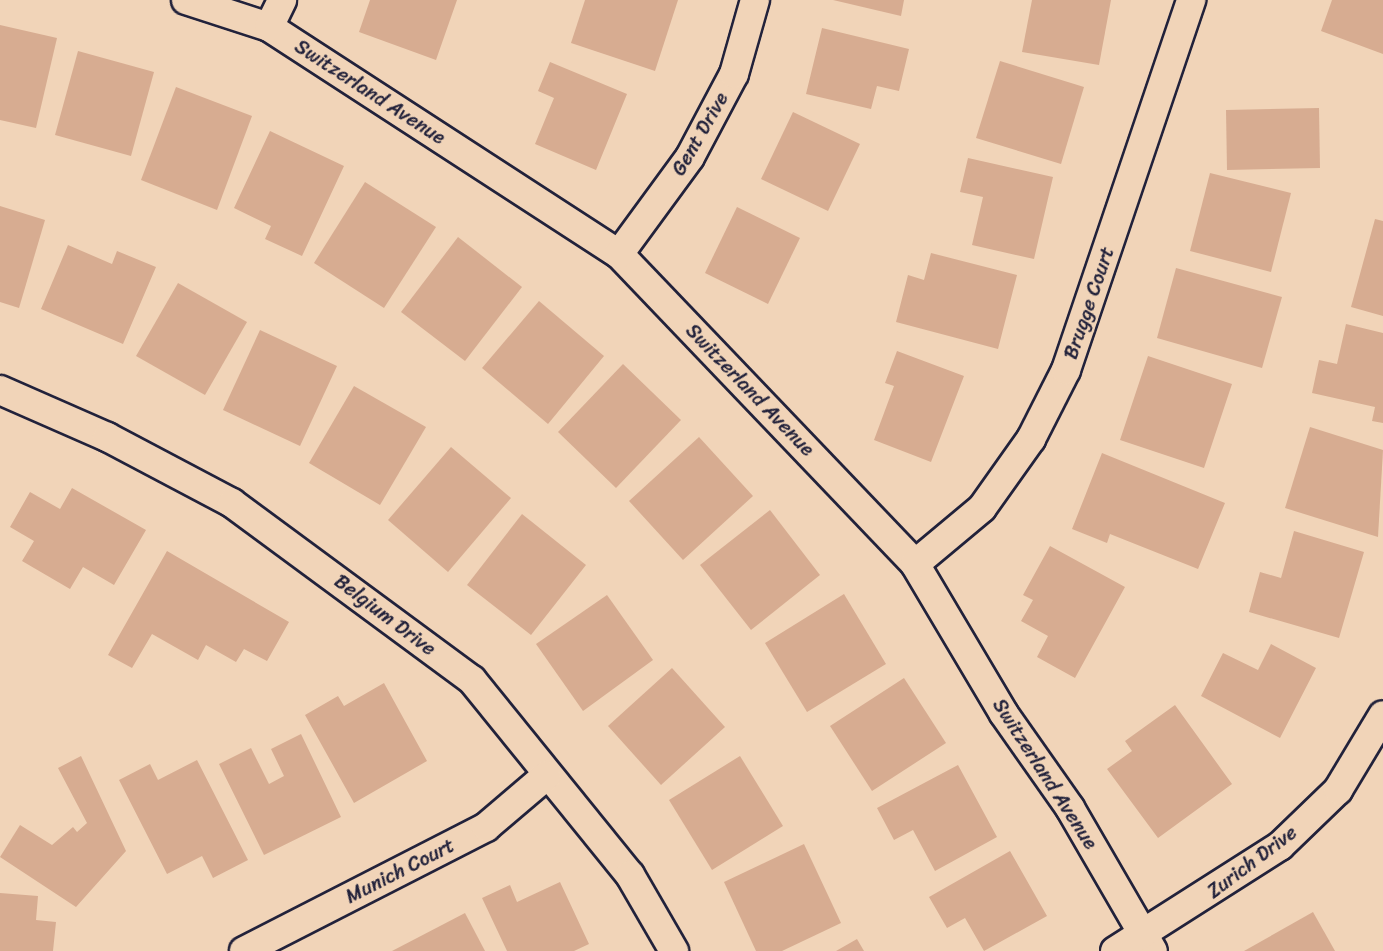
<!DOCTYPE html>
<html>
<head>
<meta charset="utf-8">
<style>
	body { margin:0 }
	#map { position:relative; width:1383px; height:951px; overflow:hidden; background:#f1d4b8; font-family:Sriracha,sans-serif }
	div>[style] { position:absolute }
	.building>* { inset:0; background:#d7ac91 }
	.roads { filter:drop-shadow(2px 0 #22223b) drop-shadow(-2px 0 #22223b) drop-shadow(0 2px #22223b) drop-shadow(0 -2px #22223b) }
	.street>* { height:28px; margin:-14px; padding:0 14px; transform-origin:14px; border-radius:14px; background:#f1d4b8 }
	span { translate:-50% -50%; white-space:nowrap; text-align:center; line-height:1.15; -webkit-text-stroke:4.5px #f1d4b8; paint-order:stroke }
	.street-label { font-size:20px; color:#22223b }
</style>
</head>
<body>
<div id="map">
	<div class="building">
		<i style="clip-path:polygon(370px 0,457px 0,436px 60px,359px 32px)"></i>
		<i style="clip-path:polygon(585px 0,678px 0,655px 71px,571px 43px)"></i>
		<i style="clip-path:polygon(833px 0,904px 0,901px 16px)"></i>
		<i style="clip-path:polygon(1032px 0,1111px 0,1099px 65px,1022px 52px)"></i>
		<i style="clip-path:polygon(1332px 0,1383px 0,1383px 54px,1321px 31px)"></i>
		<i style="clip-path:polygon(0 25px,57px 38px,36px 128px,0 120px)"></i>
		<i style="clip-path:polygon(822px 28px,909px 49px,899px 91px,877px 86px,871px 109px,806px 94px)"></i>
		<i style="clip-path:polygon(78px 51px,154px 72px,131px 156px,55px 135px)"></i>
		<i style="clip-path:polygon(1000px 61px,1084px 87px,1061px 164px,976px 138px)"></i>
		<i style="clip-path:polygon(550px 62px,627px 94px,596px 170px,535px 144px,554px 98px,538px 91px)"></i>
		<i style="clip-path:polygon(176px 87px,252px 116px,217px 210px,141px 180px)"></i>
		<i style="clip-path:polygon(1319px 108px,1320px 168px,1227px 170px,1226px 110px)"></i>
		<i style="clip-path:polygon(793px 112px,860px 144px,828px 211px,761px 179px)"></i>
		<i style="clip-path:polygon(270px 131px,344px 166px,302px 256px,265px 239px,271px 226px,234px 208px)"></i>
		<i style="clip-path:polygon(968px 158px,1053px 177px,1034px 259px,972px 245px,983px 197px,960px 192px)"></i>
		<i style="clip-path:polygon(1210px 173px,1291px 193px,1271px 272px,1190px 251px)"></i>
		<i style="clip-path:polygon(365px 182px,436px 227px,384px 308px,314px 263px)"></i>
		<i style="clip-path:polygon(0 206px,45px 220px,19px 308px,0 302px)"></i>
		<i style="clip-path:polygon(737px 207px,800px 238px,768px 304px,705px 273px)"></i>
		<i style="clip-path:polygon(1375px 219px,1383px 221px,1383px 316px,1351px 307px)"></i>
		<i style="clip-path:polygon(458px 237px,522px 287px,465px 361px,401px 312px)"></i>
		<i style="clip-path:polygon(68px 245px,112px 264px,117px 251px,156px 267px,123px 344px,41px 309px)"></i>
		<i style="clip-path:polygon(931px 253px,1017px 275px,998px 349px,896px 322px,908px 275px,924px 280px)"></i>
		<i style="clip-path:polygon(1176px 268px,1282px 297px,1262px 368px,1157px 338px)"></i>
		<i style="clip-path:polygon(178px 283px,247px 322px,205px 395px,136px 356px)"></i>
		<i style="clip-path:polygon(539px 301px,604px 356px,548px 424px,482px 368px)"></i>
		<i style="clip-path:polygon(1346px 324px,1383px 333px,1383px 423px,1372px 421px,1375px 407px,1312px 393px,1319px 360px,1337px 364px)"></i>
		<i style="clip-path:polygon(260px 330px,337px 366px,300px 446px,223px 410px)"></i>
		<i style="clip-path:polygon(897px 351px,964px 376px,931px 462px,874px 440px,894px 386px,885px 383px)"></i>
		<i style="clip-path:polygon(1148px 356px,1232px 384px,1204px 468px,1120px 440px)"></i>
		<i style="clip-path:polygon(623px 364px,681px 420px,616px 488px,558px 432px)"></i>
		<i style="clip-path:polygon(354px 386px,426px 427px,380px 505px,309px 463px)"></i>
		<i style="clip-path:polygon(1310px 427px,1383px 450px,1378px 537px,1285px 508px)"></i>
		<i style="clip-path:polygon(699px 437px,753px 496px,683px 560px,629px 501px)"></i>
		<i style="clip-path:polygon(451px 447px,511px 498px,448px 572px,388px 520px)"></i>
		<i style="clip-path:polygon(1102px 453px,1225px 503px,1198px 569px,1110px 534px,1107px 543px,1072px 529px)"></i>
		<i style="clip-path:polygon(72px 488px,146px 530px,114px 585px,83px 567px,70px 589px,22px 561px,34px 541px,10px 527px,30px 492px,60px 509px)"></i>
		<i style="clip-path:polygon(770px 510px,820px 575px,751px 630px,700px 565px)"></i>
		<i style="clip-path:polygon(522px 514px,586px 565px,531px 635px,467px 585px)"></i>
		<i style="clip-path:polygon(1294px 531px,1364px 552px,1339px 638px,1249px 612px,1260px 572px,1281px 578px)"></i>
		<i style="clip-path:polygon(1050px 546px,1125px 587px,1075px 678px,1037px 657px,1048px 636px,1021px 621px,1033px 600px,1023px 595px)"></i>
		<i style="clip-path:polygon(167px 551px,289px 622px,267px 661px,244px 649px,236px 662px,206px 645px,198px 660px,152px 634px,132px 668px,108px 655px)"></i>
		<i style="clip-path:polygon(844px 594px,886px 664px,807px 712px,765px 643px)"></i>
		<i style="clip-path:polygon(607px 595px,653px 660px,583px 711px,536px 644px)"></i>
		<i style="clip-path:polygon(1271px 644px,1316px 668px,1280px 738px,1201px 696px,1223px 653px,1258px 670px)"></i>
		<i style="clip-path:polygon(672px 668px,725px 727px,661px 785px,608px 726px)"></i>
		<i style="clip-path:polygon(904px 678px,946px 743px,872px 791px,830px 726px)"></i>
		<i style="clip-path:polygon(384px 683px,427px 761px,354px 803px,305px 715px,338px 696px,344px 706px)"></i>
		<i style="clip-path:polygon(1175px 705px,1232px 784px,1158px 838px,1107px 769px,1132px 751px,1125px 741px)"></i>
		<i style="clip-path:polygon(301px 734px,341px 817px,264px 855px,219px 764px,251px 748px,269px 784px,284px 776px,271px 749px)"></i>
		<i style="clip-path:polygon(81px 756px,126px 851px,76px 907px,0 857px,20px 825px,52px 845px,73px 827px,77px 832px,87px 823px,58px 768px)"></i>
		<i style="clip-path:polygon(740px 756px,783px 826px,712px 870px,669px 800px)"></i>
		<i style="clip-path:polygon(197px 760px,248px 860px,213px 878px,202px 856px,167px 874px,119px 780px,150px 764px,158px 780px)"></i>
		<i style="clip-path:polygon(958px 765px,997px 837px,935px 871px,913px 830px,894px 840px,877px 808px)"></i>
		<i style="clip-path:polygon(804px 844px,841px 923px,782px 951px,756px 951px,724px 882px)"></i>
		<i style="clip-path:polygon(1010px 851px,1047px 916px,984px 951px,965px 918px,947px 928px,929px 897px)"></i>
		<i style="clip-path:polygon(560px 882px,589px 944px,574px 951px,507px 951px,482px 898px,510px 885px,517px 902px)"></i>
		<i style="clip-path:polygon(0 893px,38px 896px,36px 920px,56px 922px,53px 951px,0 951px)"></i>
		<i style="clip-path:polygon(1313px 912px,1335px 951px,1244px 951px)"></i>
		<i style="clip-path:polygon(465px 913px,485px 951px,392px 951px)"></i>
		<i style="clip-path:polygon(857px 939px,864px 951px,836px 951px)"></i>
	</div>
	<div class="roads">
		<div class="street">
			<i style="left:186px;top:0;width:87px;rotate:18deg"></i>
			<i style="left:269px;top:27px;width:417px;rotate:33deg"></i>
			<i style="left:619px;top:254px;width:429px;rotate:46.3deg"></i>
			<i style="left:915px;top:564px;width:174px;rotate:59.3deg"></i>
			<i style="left:1004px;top:714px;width:115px;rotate:54.9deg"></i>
			<i style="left:1070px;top:808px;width:165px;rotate:59.9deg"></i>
			<i style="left:269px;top:27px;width:30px;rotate:-64deg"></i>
			<i style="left:619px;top:254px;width:120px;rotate:-53.8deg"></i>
			<i style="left:690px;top:157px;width:94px;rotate:-62.1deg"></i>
			<i style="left:734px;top:74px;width:77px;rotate:-74.2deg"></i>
			<i style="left:0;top:390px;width:117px;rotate:23.7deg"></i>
			<i style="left:107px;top:437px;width:141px;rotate:27.8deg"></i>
			<i style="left:232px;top:503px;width:298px;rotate:36.4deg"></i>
			<i style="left:472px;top:680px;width:251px;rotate:51deg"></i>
			<i style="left:630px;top:875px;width:88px;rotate:59.9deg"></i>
			<i style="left:915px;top:564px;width:87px;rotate:-39.9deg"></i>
			<i style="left:982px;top:508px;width:85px;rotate:-54.6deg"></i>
			<i style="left:1031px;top:439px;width:77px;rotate:-63.1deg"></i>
			<i style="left:1066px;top:370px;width:391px;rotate:-71.3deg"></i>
			<i style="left:244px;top:951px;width:272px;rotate:-27.1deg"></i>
			<i style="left:486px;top:827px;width:79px;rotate:-40.4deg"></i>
			<i style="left:1115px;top:951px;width:196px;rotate:-32.5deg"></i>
			<i style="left:1280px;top:846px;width:81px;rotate:-44deg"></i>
			<i style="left:1338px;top:790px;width:87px;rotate:-59deg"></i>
		</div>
	</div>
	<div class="street-label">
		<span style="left:370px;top:92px;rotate:33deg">Switzerland Avenue</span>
		<span style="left:700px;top:134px;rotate:-60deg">Gent Drive</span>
		<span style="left:1089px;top:303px;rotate:-71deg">Brugge Court</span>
		<span style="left:750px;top:390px;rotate:46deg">Switzerland Avenue</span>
		<span style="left:385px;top:615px;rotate:37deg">Belgium Drive</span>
		<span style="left:1045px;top:774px;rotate:57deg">Switzerland Avenue</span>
		<span style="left:1252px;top:862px;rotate:-37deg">Zurich Drive</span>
		<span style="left:400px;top:871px;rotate:-27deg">Munich Court</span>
	</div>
</div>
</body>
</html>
